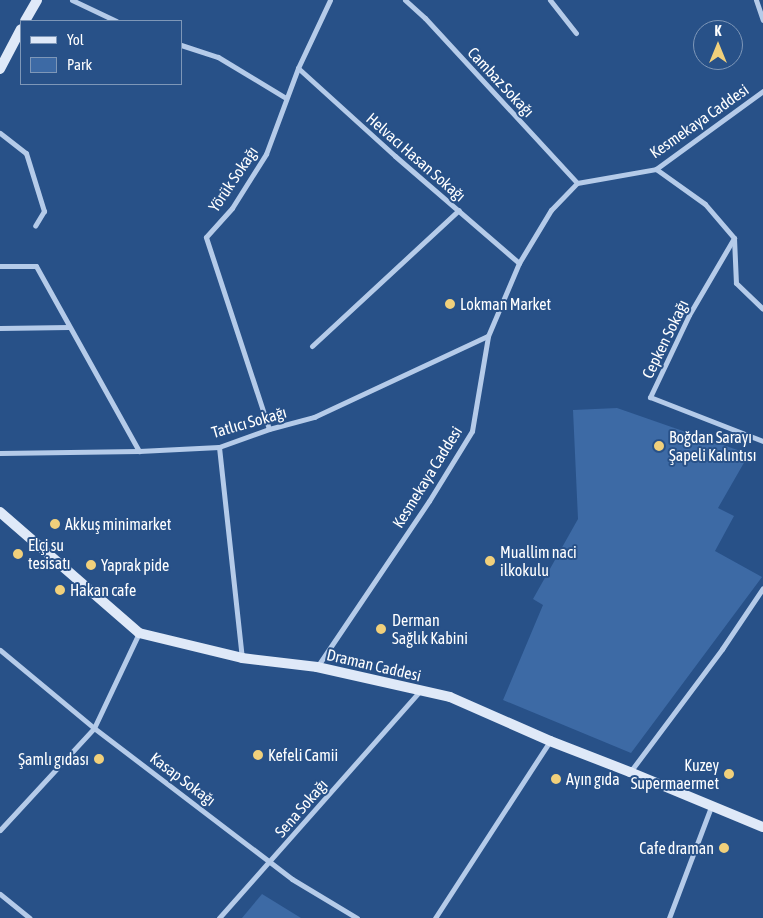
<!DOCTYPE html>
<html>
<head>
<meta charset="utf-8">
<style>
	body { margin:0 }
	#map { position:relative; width:763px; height:918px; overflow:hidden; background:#285188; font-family:"Asap Condensed",sans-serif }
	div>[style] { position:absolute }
	.green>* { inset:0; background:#3d6aa5 }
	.street>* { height:5px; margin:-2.5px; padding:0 2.5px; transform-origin:2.5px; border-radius:2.5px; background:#b5cbe9 }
	.secondary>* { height:10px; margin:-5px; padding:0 5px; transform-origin:5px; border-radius:5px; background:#dfe9f8 }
	.dots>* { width:14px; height:14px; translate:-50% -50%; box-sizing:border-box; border:2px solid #285188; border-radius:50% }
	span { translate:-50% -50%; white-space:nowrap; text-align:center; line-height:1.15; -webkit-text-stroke:4px #285188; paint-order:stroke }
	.street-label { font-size:16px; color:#fff }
	.poi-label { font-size:16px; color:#fff }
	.left { translate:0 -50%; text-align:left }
	.right { translate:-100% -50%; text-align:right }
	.legend { position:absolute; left:20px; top:20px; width:162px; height:65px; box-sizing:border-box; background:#285188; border:1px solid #7e97b8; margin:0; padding:6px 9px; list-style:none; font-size:15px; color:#fff }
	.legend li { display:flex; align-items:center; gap:10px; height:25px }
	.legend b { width:25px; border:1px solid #7e97b8 }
	.north { position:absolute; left:693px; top:20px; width:50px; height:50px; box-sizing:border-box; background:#285188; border:1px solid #7e97b8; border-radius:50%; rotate:0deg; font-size:14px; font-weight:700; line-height:20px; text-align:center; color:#fff }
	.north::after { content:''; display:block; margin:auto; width:18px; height:22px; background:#f1d07b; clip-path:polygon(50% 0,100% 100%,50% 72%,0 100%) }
</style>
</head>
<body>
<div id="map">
	<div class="green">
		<i style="clip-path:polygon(617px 408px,749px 454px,718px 508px,734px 516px,715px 551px,762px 577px,631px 753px,503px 700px,543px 605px,533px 599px,578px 519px,573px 410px)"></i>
		<i style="clip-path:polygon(262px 894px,301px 918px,242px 918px)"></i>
	</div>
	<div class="street">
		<i style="left:72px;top:0;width:49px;rotate:25.5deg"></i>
		<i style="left:405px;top:0;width:27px;rotate:42deg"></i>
		<i style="left:425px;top:18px;width:224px;rotate:47.3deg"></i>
		<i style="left:550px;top:0;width:42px;rotate:51.8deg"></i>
		<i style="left:756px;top:0;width:21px;rotate:71deg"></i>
		<i style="left:181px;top:45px;width:39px;rotate:18deg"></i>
		<i style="left:218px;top:57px;width:79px;rotate:31.1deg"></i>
		<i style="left:298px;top:68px;width:131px;rotate:42.2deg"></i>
		<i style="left:395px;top:156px;width:164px;rotate:40.8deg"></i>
		<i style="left:0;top:133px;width:33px;rotate:38deg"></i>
		<i style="left:26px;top:153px;width:61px;rotate:72.8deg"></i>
		<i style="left:44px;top:211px;width:17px;rotate:121deg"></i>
		<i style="left:656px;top:169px;width:60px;rotate:35.5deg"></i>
		<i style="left:705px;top:204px;width:45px;rotate:49.5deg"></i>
		<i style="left:734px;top:238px;width:45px;rotate:87.5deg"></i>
		<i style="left:736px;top:283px;width:37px;rotate:44deg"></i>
		<i style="left:734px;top:238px;width:89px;rotate:120.3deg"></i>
		<i style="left:689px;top:315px;width:91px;rotate:115.4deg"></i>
		<i style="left:650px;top:397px;width:121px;rotate:21.3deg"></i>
		<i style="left:0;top:266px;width:36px"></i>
		<i style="left:36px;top:266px;width:212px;rotate:60.9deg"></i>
		<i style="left:0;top:328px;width:69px;rotate:-0.8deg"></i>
		<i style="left:312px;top:346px;width:200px;rotate:-42.8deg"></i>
		<i style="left:269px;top:429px;width:202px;rotate:-108.2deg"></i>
		<i style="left:206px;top:237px;width:39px;rotate:-48deg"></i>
		<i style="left:232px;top:208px;width:64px;rotate:-57.8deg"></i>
		<i style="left:266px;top:154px;width:92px;rotate:-69.6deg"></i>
		<i style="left:298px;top:68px;width:75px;rotate:-64.8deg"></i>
		<i style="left:219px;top:447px;width:212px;rotate:83.8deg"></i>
		<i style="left:0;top:453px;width:139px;rotate:-0.8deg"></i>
		<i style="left:139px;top:451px;width:80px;rotate:-2.9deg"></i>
		<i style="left:219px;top:447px;width:53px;rotate:-19.8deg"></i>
		<i style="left:269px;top:429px;width:47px;rotate:-14.9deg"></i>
		<i style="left:314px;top:417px;width:192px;rotate:-25deg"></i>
		<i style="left:0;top:650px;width:122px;rotate:39.7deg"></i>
		<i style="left:94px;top:728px;width:249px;rotate:37.3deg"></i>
		<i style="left:292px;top:879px;width:76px;rotate:31deg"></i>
		<i style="left:317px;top:667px;width:200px;rotate:-56deg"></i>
		<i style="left:429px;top:501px;width:82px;rotate:-58.4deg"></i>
		<i style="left:472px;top:431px;width:96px;rotate:-80.4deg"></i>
		<i style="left:488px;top:336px;width:79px;rotate:-67deg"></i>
		<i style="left:519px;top:263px;width:62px;rotate:-58.9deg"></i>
		<i style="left:551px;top:210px;width:37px;rotate:-46deg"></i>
		<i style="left:577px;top:183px;width:80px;rotate:-10deg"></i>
		<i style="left:656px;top:169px;width:132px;rotate:-36.1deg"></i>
		<i style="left:630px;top:772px;width:154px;rotate:-53.2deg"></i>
		<i style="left:722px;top:649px;width:73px;rotate:-56.1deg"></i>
		<i style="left:0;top:830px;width:139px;rotate:-47.3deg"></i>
		<i style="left:94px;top:728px;width:105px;rotate:-64.7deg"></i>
		<i style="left:0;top:894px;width:38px;rotate:39deg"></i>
		<i style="left:219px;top:918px;width:303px;rotate:-48.5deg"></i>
		<i style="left:435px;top:918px;width:211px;rotate:-57deg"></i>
		<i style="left:669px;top:918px;width:119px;rotate:-69.3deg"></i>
	</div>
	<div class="secondary">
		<i style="left:25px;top:21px;width:24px;rotate:-60deg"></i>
		<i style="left:0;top:69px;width:45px;rotate:-62.3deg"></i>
		<i style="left:0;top:512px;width:184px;rotate:41deg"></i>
		<i style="left:139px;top:633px;width:106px;rotate:13.6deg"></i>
		<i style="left:242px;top:658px;width:76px;rotate:6.8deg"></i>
		<i style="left:317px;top:667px;width:136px;rotate:12.7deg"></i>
		<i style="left:450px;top:697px;width:109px;rotate:23.7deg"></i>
		<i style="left:550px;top:741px;width:86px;rotate:21.2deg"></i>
		<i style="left:630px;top:772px;width:144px;rotate:22.5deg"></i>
	</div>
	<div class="dots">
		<i style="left:450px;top:304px;background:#f1d07b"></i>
		<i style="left:659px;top:446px;background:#f1d07b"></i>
		<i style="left:55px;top:524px;background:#f1d07b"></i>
		<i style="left:18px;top:554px;background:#f1d07b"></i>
		<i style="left:490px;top:561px;background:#f1d07b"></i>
		<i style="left:91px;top:565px;background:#f1d07b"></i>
		<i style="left:60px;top:590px;background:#f1d07b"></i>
		<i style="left:381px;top:629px;background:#f1d07b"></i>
		<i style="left:258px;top:755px;background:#f1d07b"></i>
		<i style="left:99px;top:759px;background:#f1d07b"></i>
		<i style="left:729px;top:774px;background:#f1d07b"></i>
		<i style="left:556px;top:779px;background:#f1d07b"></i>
		<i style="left:724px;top:848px;background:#f1d07b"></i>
	</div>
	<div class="street-label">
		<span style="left:501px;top:82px;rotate:47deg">Cambaz Sokağı</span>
		<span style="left:699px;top:121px;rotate:-35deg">Kesmekaya Caddesi</span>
		<span style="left:416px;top:157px;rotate:41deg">Helvacı Hasan Sokağı</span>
		<span style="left:233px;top:179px;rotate:-56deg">Yörük Sokağı</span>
		<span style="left:665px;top:339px;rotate:-64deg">Cepken Sokağı</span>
		<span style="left:249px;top:422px;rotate:-16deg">Tatlıcı Sokağı</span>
		<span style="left:427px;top:477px;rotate:-58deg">Kesmekaya Caddesi</span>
		<span style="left:374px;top:665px;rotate:13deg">Draman Caddesi</span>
		<span style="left:183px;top:779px;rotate:37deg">Kasap Sokağı</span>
		<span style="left:301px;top:808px;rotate:-49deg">Sena Sokağı</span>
	</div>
	<div class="poi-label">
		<span class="left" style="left:460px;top:304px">Lokman Market</span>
		<span class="left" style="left:669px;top:446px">Boğdan Sarayı<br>Şapeli Kalıntısı</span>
		<span class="left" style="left:65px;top:524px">Akkuş minimarket</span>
		<span class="left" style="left:28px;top:554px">Elçi su<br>tesisatı</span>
		<span class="left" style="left:500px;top:561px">Muallim naci<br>ilkokulu</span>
		<span class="left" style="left:101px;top:565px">Yaprak pide</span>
		<span class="left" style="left:70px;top:590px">Hakan cafe</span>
		<span class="left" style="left:392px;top:629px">Derman<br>Sağlık Kabini</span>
		<span class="left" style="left:268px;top:755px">Kefeli Camii</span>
		<span class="right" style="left:89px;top:759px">Şamlı gıdası</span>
		<span class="right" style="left:719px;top:774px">Kuzey<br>Supermaermet</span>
		<span class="left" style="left:566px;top:779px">Ayın gıda</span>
		<span class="right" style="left:714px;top:848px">Cafe draman</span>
	</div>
	<ul class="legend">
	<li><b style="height:6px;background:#dfe9f8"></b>Yol</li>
	<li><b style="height:14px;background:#3d6aa5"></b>Park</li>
	</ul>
	<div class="north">K</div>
</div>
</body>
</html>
